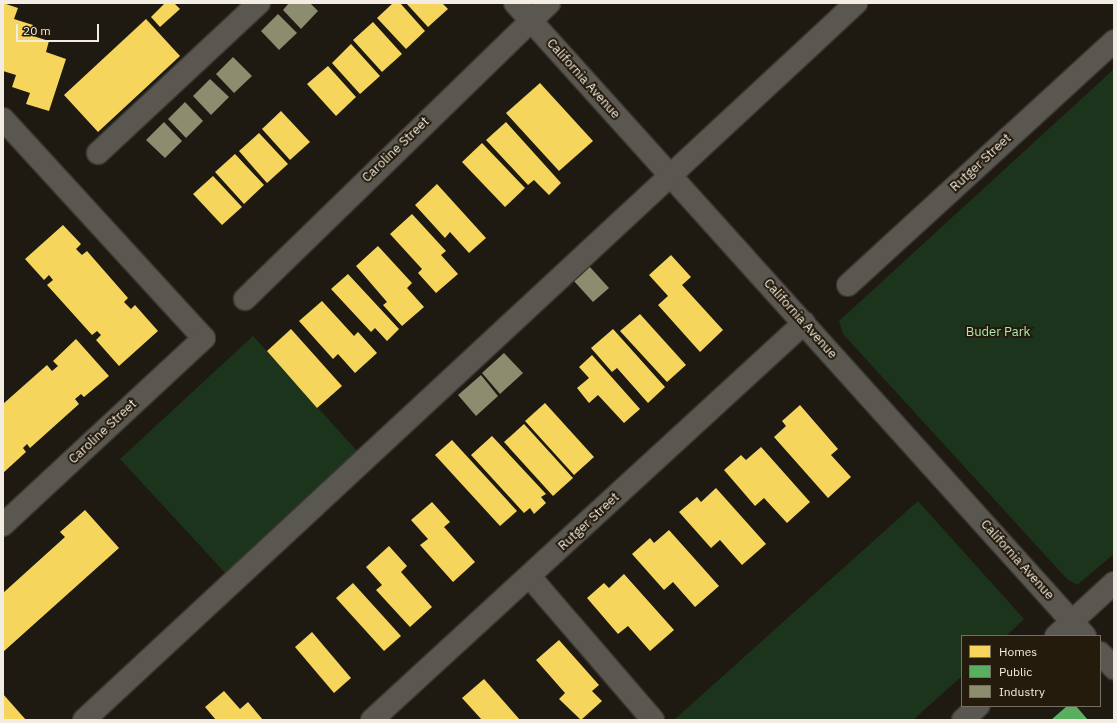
<!DOCTYPE html>
<html>
<head>
<meta charset="utf-8">
<style>
	body { margin:0 }
	#map { position:relative; width:1117px; height:723px; overflow:hidden; background:#1e1a12; font-family:"IBM Plex Sans",sans-serif }
	div>[style] { position:absolute }
	.green>* { inset:0; background:#1c341c }
	.homes>* { inset:0; background:#f6d55c }
	.public>* { inset:0; background:#5aae61 }
	.industry>* { inset:0; background:#8c8c6e }
	.roads { filter:drop-shadow(1px 0 #3a3731) drop-shadow(-1px 0 #3a3731) drop-shadow(0 1px #3a3731) drop-shadow(0 -1px #3a3731) }
	.minor>* { height:22px; margin:-11px; padding:0 11px; transform-origin:11px; border-radius:11px; background:#5a5650 }
	span { translate:-50% -50%; white-space:nowrap; text-align:center; line-height:1.15; -webkit-text-stroke:4px #241b0c; paint-order:stroke }
	.street-label { font-size:13px; color:#f2ece3 }
	.park-label { font-size:13px; color:#ace8ae }
	.frame { position:absolute; inset:0; border:4px solid #f2ece3; pointer-events:none }
	.legend { position:absolute; left:961px; top:635px; width:140px; height:72px; box-sizing:border-box; background:#241b0c; border:1px solid #766f62; margin:0; padding:5px 7px; list-style:none; font-size:12px; color:#f2ece3 }
	.legend li { display:flex; align-items:center; gap:8px; height:20px }
	.legend b { width:20px; border:1px solid #766f62 }
	.scale { position:absolute; left:16px; top:24px; width:83px; height:18px; box-sizing:border-box; border:2px solid #f2ece3; border-top:0; padding-left:5px; font-size:12px; line-height:14px; white-space:nowrap; color:#f2ece3; -webkit-text-stroke:3px #241b0c; paint-order:stroke }
</style>
</head>
<body>
<div id="map">
	<div class="green">
		<i style="clip-path:polygon(1114px 69px,1114px 554px,1077px 585px,1067px 579px,843px 334px,839px 321px)"></i>
		<i style="clip-path:polygon(253px 336px,358px 452px,228px 576px,120px 459px)"></i>
		<i style="clip-path:polygon(918px 501px,1024px 619px,1006px 636px,962px 636px,962px 676px,913px 720px,674px 720px)"></i>
	</div>
	<div class="homes">
		<i style="clip-path:polygon(3px 3px,18px 8px,14px 19px,33px 25px,30px 35px,49px 41px,46px 52px,66px 59px,49px 111px,26px 104px,30px 93px,12px 87px,16px 75px,3px 71px)"></i>
		<i style="clip-path:polygon(165px 3px,174px 3px,180px 9px,160px 27px,151px 17px)"></i>
		<i style="clip-path:polygon(393px 3px,400px 3px,425px 31px,406px 49px,377px 18px)"></i>
		<i style="clip-path:polygon(406px 3px,442px 3px,448px 9px,428px 27px)"></i>
		<i style="clip-path:polygon(146px 19px,180px 56px,98px 132px,64px 95px)"></i>
		<i style="clip-path:polygon(373px 22px,402px 54px,382px 72px,353px 40px)"></i>
		<i style="clip-path:polygon(351px 44px,380px 76px,360px 94px,332px 63px)"></i>
		<i style="clip-path:polygon(328px 66px,356px 97px,336px 116px,307px 84px)"></i>
		<i style="clip-path:polygon(540px 83px,593px 141px,559px 171px,506px 113px)"></i>
		<i style="clip-path:polygon(281px 111px,310px 142px,290px 160px,262px 129px)"></i>
		<i style="clip-path:polygon(506px 122px,561px 183px,549px 195px,534px 180px,528px 185px,486px 140px)"></i>
		<i style="clip-path:polygon(259px 133px,288px 164px,267px 183px,239px 151px)"></i>
		<i style="clip-path:polygon(482px 143px,525px 188px,505px 207px,462px 162px)"></i>
		<i style="clip-path:polygon(235px 154px,264px 185px,244px 204px,215px 172px)"></i>
		<i style="clip-path:polygon(213px 176px,242px 207px,222px 225px,193px 194px)"></i>
		<i style="clip-path:polygon(437px 184px,486px 238px,469px 253px,450px 232px,445px 238px,415px 205px)"></i>
		<i style="clip-path:polygon(412px 214px,446px 251px,441px 255px,458px 274px,436px 293px,418px 273px,422px 269px,390px 234px)"></i>
		<i style="clip-path:polygon(63px 225px,81px 244px,76px 249px,82px 255px,87px 251px,128px 298px,124px 302px,131px 309px,135px 305px,158px 331px,119px 366px,96px 340px,101px 335px,97px 331px,92px 335px,47px 285px,53px 280px,49px 275px,44px 280px,25px 259px)"></i>
		<i style="clip-path:polygon(378px 246px,412px 283px,407px 288px,424px 307px,402px 326px,383px 305px,387px 302px,356px 266px)"></i>
		<i style="clip-path:polygon(671px 255px,691px 277px,682px 285px,723px 330px,700px 352px,658px 305px,668px 296px,649px 275px)"></i>
		<i style="clip-path:polygon(348px 274px,399px 329px,387px 341px,375px 328px,371px 332px,331px 289px)"></i>
		<i style="clip-path:polygon(322px 301px,354px 336px,358px 332px,377px 353px,355px 373px,338px 354px,333px 359px,299px 321px)"></i>
		<i style="clip-path:polygon(640px 314px,686px 365px,667px 382px,620px 331px)"></i>
		<i style="clip-path:polygon(291px 329px,342px 386px,317px 408px,267px 351px)"></i>
		<i style="clip-path:polygon(613px 329px,665px 387px,648px 403px,617px 368px,612px 372px,591px 348px)"></i>
		<i style="clip-path:polygon(76px 339px,109px 376px,84px 397px,81px 394px,75px 399px,79px 404px,30px 448px,27px 444px,23px 448px,26px 452px,3px 473px,3px 404px,47px 365px,52px 371px,58px 366px,53px 361px)"></i>
		<i style="clip-path:polygon(592px 355px,640px 409px,624px 423px,598px 395px,589px 403px,577px 388px,589px 378px,579px 367px)"></i>
		<i style="clip-path:polygon(545px 403px,594px 457px,574px 475px,525px 421px)"></i>
		<i style="clip-path:polygon(800px 405px,838px 449px,831px 455px,851px 477px,828px 498px,774px 437px,786px 426px,782px 421px)"></i>
		<i style="clip-path:polygon(524px 424px,573px 478px,553px 496px,504px 442px)"></i>
		<i style="clip-path:polygon(492px 436px,546px 494px,541px 497px,546px 503px,534px 514px,530px 508px,524px 513px,471px 455px)"></i>
		<i style="clip-path:polygon(452px 440px,517px 511px,500px 526px,435px 455px)"></i>
		<i style="clip-path:polygon(761px 447px,810px 502px,787px 523px,764px 498px,755px 506px,724px 470px,741px 455px,746px 460px)"></i>
		<i style="clip-path:polygon(716px 488px,766px 544px,742px 565px,720px 540px,711px 548px,679px 512px,697px 497px,701px 502px)"></i>
		<i style="clip-path:polygon(432px 502px,450px 522px,444px 527px,475px 562px,453px 582px,420px 545px,428px 539px,411px 520px)"></i>
		<i style="clip-path:polygon(85px 510px,119px 548px,3px 652px,3px 593px,65px 537px,60px 532px)"></i>
		<i style="clip-path:polygon(669px 530px,719px 586px,695px 607px,673px 582px,664px 590px,632px 554px,650px 538px,654px 543px)"></i>
		<i style="clip-path:polygon(389px 546px,407px 566px,401px 572px,432px 607px,410px 627px,376px 590px,382px 585px,366px 567px)"></i>
		<i style="clip-path:polygon(624px 574px,674px 630px,650px 651px,628px 626px,618px 634px,587px 598px,604px 583px,609px 588px)"></i>
		<i style="clip-path:polygon(353px 583px,401px 636px,384px 651px,336px 598px)"></i>
		<i style="clip-path:polygon(312px 632px,351px 678px,334px 693px,295px 647px)"></i>
		<i style="clip-path:polygon(559px 640px,599px 685px,592px 691px,602px 701px,581px 720px,559px 699px,565px 693px,536px 660px)"></i>
		<i style="clip-path:polygon(484px 679px,520px 720px,482px 720px,462px 698px)"></i>
		<i style="clip-path:polygon(224px 691px,240px 709px,248px 702px,263px 720px,216px 720px,205px 707px)"></i>
		<i style="clip-path:polygon(3px 694px,26px 720px,3px 720px)"></i>
	</div>
	<div class="public">
		<i style="clip-path:polygon(1067px 706px,1076px 706px,1088px 720px,1051px 720px)"></i>
	</div>
	<div class="industry">
		<i style="clip-path:polygon(289px 3px,310px 3px,318px 11px,301px 29px,283px 10px)"></i>
		<i style="clip-path:polygon(278px 14px,297px 33px,279px 50px,261px 31px)"></i>
		<i style="clip-path:polygon(233px 57px,252px 76px,234px 93px,216px 74px)"></i>
		<i style="clip-path:polygon(210px 79px,229px 97px,211px 115px,193px 96px)"></i>
		<i style="clip-path:polygon(185px 102px,203px 121px,186px 138px,168px 119px)"></i>
		<i style="clip-path:polygon(164px 122px,182px 141px,165px 158px,146px 140px)"></i>
		<i style="clip-path:polygon(589px 266px,609px 288px,593px 302px,573px 280px)"></i>
		<i style="clip-path:polygon(504px 353px,523px 373px,500px 394px,482px 373px)"></i>
		<i style="clip-path:polygon(481px 375px,498px 396px,476px 416px,458px 395px)"></i>
	</div>
	<div class="roads">
		<div class="minor">
			<i style="left:515px;top:3px;width:852px;rotate:48deg"></i>
			<i style="left:3px;top:119px;width:297px;rotate:47.5deg"></i>
			<i style="left:204px;top:338px;width:275px;rotate:137.1deg"></i>
			<i style="left:98px;top:153px;width:220px;rotate:-43deg"></i>
			<i style="left:848px;top:285px;width:361px;rotate:-42.5deg"></i>
			<i style="left:245px;top:299px;width:424px;rotate:-44.2deg"></i>
			<i style="left:530px;top:577px;width:189px;rotate:49.3deg"></i>
			<i style="left:1056px;top:636px;width:79px;rotate:-42.4deg"></i>
			<i style="left:1100px;top:653px;width:21px;rotate:47deg"></i>
			<i style="left:84px;top:720px;width:1054px;rotate:-42.88deg"></i>
			<i style="left:372px;top:720px;width:587px;rotate:-42.58deg"></i>
			<i style="left:963px;top:720px;width:21px;rotate:-43deg"></i>
		</div>
	</div>
	<div class="street-label">
		<span style="left:583px;top:79px;rotate:48deg">California Avenue</span>
		<span style="left:396px;top:150px;rotate:-44deg">Caroline Street</span>
		<span style="left:981px;top:163px;rotate:-43deg">Rutger Street</span>
		<span style="left:800px;top:319px;rotate:48deg">California Avenue</span>
		<span style="left:103px;top:432px;rotate:-43deg">Caroline Street</span>
		<span style="left:589px;top:522px;rotate:-43deg">Rutger Street</span>
		<span style="left:1017px;top:560px;rotate:48deg">California Avenue</span>
	</div>
	<div class="park-label">
		<span style="left:998px;top:332px">Buder Park</span>
	</div>
	<div class="frame"></div>
	<ul class="legend">
	<li><b style="height:11px;background:#f6d55c"></b>Homes</li>
	<li><b style="height:11px;background:#5aae61"></b>Public</li>
	<li><b style="height:11px;background:#8c8c6e"></b>Industry</li>
	</ul>
	<div class="scale">20 m</div>
</div>
</body>
</html>
